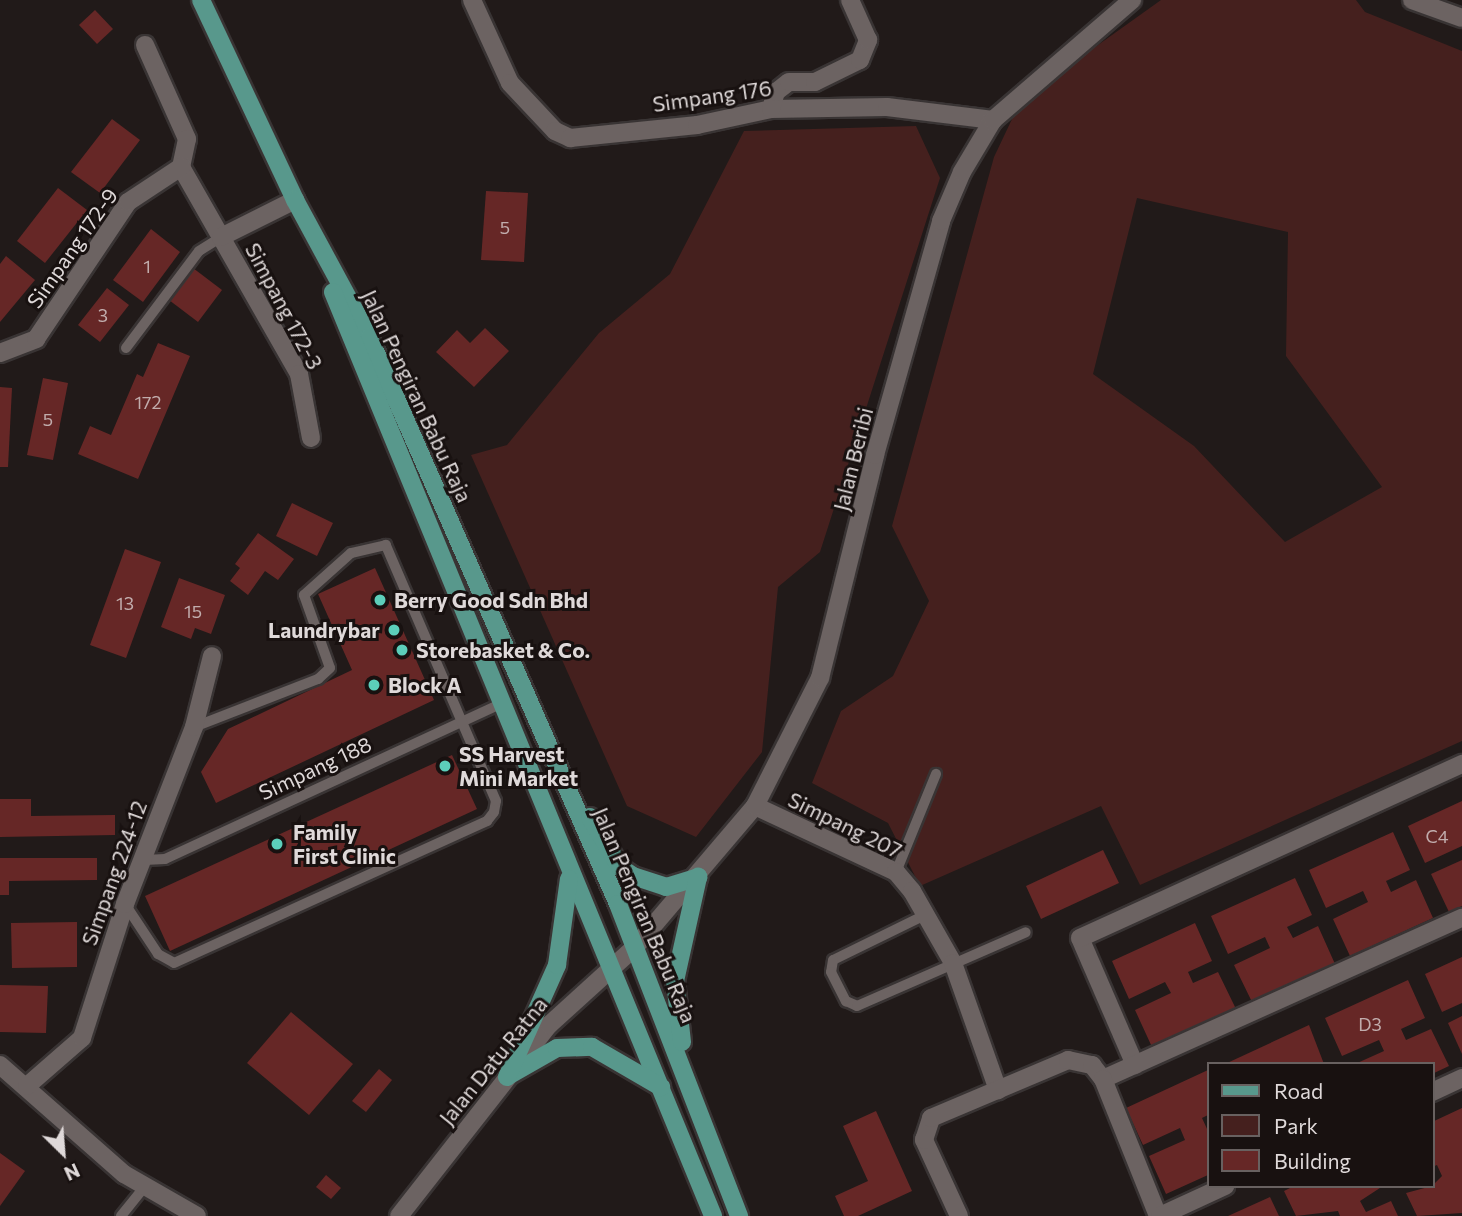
<!DOCTYPE html>
<html>
<head>
<meta charset="utf-8">
<style>
	body { margin:0 }
	#map { position:relative; width:1462px; height:1216px; overflow:hidden; background:#211a19; font-family:Commissioner,sans-serif }
	div>[style] { position:absolute }
	.green>* { inset:0; background:#45201e }
	.building>* { inset:0; background:#662726 }
	.roads { filter:drop-shadow(2px 0 #393434) drop-shadow(-2px 0 #393434) drop-shadow(0 2px #393434) drop-shadow(0 -2px #393434) }
	.lane>* { height:10px; margin:-5px; padding:0 5px; transform-origin:5px; border-radius:5px; background:#6c6362 }
	.street>* { height:18px; margin:-9px; padding:0 9px; transform-origin:9px; border-radius:9px; background:#6c6362 }
	.secondary>* { height:18px; margin:-9px; padding:0 9px; transform-origin:9px; border-radius:9px; background:#6c6362 }
	.primary>* { height:18px; margin:-9px; padding:0 9px; transform-origin:9px; border-radius:9px; background:#58988c }
	.dots>* { width:19px; height:19px; translate:-50% -50%; box-sizing:border-box; border:4px solid #181110; border-radius:50% }
	span { translate:-50% -50%; white-space:nowrap; text-align:center; line-height:1.15; -webkit-text-stroke:6px #181110; paint-order:stroke }
	.number-label { font-size:18px; color:#c1acac }
	.number-label span { -webkit-text-stroke-width:0 }
	.street-label { font-size:21px; color:#dfd9d9 }
	.poi-label { font-size:21px; color:#dfd9d9; font-weight:700 }
	.left { translate:0 -50%; text-align:left }
	.right { translate:-100% -50%; text-align:right }
	.legend { position:absolute; left:1207px; top:1062px; width:228px; height:126px; box-sizing:border-box; background:#181110; border:2px solid #686160; margin:0; padding:9px 12px; list-style:none; font-size:21px; color:#dfd9d9 }
	.legend li { display:flex; align-items:center; gap:14px; height:35px }
	.legend b { width:35px; border:2px solid #686160 }
	.north { position:absolute; left:28px; top:1118px; width:70px; height:70px; -webkit-text-stroke:5px #181110; paint-order:stroke; rotate:155deg; font-size:19px; font-weight:700; line-height:28px; text-align:center; color:#dfd9d9 }
	.north::after { content:''; display:block; margin:auto; width:24px; height:32px; background:#dfd9d9; clip-path:polygon(50% 0,100% 100%,50% 72%,0 100%) }
</style>
</head>
<body>
<div id="map">
	<div class="green">
		<i style="clip-path:polygon(evenodd,1161px 0,1356px 0,1365px 12px,1462px 51px,1462px 741px,1140px 885px,1101px 806px,920px 886px,888px 823px,812px 783px,841px 711px,893px 676px,929px 601px,892px 526px,994px 157px,1013px 117px,1063px 70px,1161px 0,1137px 198px,1288px 232px,1286px 356px,1382px 487px,1285px 542px,1194px 446px,1093px 374px,1137px 198px)"></i>
		<i style="clip-path:polygon(916px 126px,940px 178px,820px 552px,778px 587px,762px 752px,696px 837px,627px 806px,471px 455px,507px 445px,599px 333px,670px 274px,744px 131px)"></i>
	</div>
	<div class="building">
		<i style="clip-path:polygon(95px 10px,113px 29px,97px 44px,79px 25px)"></i>
		<i style="clip-path:polygon(112px 119px,140px 140px,100px 193px,71px 172px)"></i>
		<i style="clip-path:polygon(58px 188px,87px 210px,45px 263px,17px 241px)"></i>
		<i style="clip-path:polygon(486px 191px,528px 193px,524px 262px,481px 260px)"></i>
		<i style="clip-path:polygon(151px 229px,180px 252px,143px 302px,113px 280px)"></i>
		<i style="clip-path:polygon(6px 256px,35px 280px,0 322px,0 264px)"></i>
		<i style="clip-path:polygon(193px 268px,222px 290px,198px 322px,169px 300px)"></i>
		<i style="clip-path:polygon(107px 288px,129px 305px,100px 342px,78px 325px)"></i>
		<i style="clip-path:polygon(485px 328px,509px 351px,474px 387px,436px 352px,457px 330px,470px 343px)"></i>
		<i style="clip-path:polygon(158px 343px,190px 356px,138px 479px,78px 454px,90px 426px,111px 435px,137px 374px,143px 377px)"></i>
		<i style="clip-path:polygon(43px 378px,68px 383px,53px 460px,27px 455px)"></i>
		<i style="clip-path:polygon(0 387px,12px 388px,8px 467px,0 467px)"></i>
		<i style="clip-path:polygon(292px 503px,333px 523px,317px 556px,276px 536px)"></i>
		<i style="clip-path:polygon(258px 533px,294px 559px,278px 580px,265px 571px,248px 595px,230px 581px,240px 568px,235px 564px)"></i>
		<i style="clip-path:polygon(125px 549px,161px 562px,126px 658px,90px 645px)"></i>
		<i style="clip-path:polygon(375px 568px,434px 700px,216px 803px,201px 772px,228px 729px,352px 670px,318px 594px)"></i>
		<i style="clip-path:polygon(179px 578px,225px 595px,211px 634px,195px 628px,191px 639px,161px 627px)"></i>
		<i style="clip-path:polygon(452px 755px,477px 809px,170px 951px,145px 896px)"></i>
		<i style="clip-path:polygon(0 799px,31px 799px,31px 816px,115px 815px,115px 835px,0 837px)"></i>
		<i style="clip-path:polygon(1462px 801px,1462px 846px,1425px 863px,1408px 826px)"></i>
		<i style="clip-path:polygon(1393px 832px,1410px 870px,1386px 881px,1391px 892px,1416px 880px,1433px 918px,1350px 956px,1333px 919px,1368px 902px,1363px 891px,1326px 908px,1309px 870px)"></i>
		<i style="clip-path:polygon(1103px 850px,1119px 883px,1041px 919px,1026px 886px)"></i>
		<i style="clip-path:polygon(0 858px,97px 858px,97px 880px,9px 881px,9px 895px,0 895px)"></i>
		<i style="clip-path:polygon(1462px 860px,1462px 906px,1449px 912px,1431px 874px)"></i>
		<i style="clip-path:polygon(1295px 878px,1312px 915px,1287px 927px,1293px 938px,1318px 926px,1335px 964px,1252px 1002px,1234px 965px,1270px 948px,1265px 937px,1228px 954px,1211px 916px)"></i>
		<i style="clip-path:polygon(77px 922px,77px 967px,12px 968px,11px 923px)"></i>
		<i style="clip-path:polygon(1195px 923px,1212px 961px,1188px 972px,1193px 983px,1218px 972px,1236px 1009px,1152px 1047px,1135px 1010px,1171px 993px,1165px 982px,1129px 999px,1112px 961px)"></i>
		<i style="clip-path:polygon(1462px 957px,1462px 1003px,1442px 1012px,1425px 974px)"></i>
		<i style="clip-path:polygon(1408px 980px,1425px 1018px,1401px 1029px,1406px 1040px,1431px 1029px,1449px 1066px,1432px 1074px,1432px 1064px,1355px 1064px,1384px 1051px,1379px 1040px,1342px 1056px,1325px 1018px)"></i>
		<i style="clip-path:polygon(0 985px,48px 986px,46px 1033px,0 1032px)"></i>
		<i style="clip-path:polygon(291px 1012px,353px 1064px,309px 1115px,247px 1063px)"></i>
		<i style="clip-path:polygon(1462px 1016px,1462px 1054px,1448px 1023px)"></i>
		<i style="clip-path:polygon(1309px 1025px,1324px 1064px,1225px 1064px)"></i>
		<i style="clip-path:polygon(379px 1069px,392px 1080px,366px 1112px,352px 1101px)"></i>
		<i style="clip-path:polygon(1208px 1070px,1208px 1115px,1202px 1118px,1208px 1131px,1208px 1175px,1166px 1194px,1149px 1156px,1185px 1140px,1180px 1128px,1143px 1145px,1126px 1108px)"></i>
		<i style="clip-path:polygon(1462px 1108px,1462px 1213px,1417px 1216px,1406px 1193px,1432px 1186px,1442px 1176px,1437px 1165px,1432px 1167px,1432px 1122px)"></i>
		<i style="clip-path:polygon(876px 1111px,912px 1191px,858px 1216px,844px 1216px,835px 1196px,868px 1181px,843px 1126px)"></i>
		<i style="clip-path:polygon(0 1153px,25px 1171px,0 1206px)"></i>
		<i style="clip-path:polygon(326px 1175px,341px 1188px,331px 1199px,316px 1187px)"></i>
		<i style="clip-path:polygon(1294px 1186px,1383px 1186px,1360px 1201px,1366px 1212px,1391px 1201px,1398px 1216px,1340px 1216px,1338px 1211px,1296px 1216px,1284px 1191px)"></i>
		<i style="clip-path:polygon(1270px 1197px,1279px 1216px,1228px 1216px)"></i>
	</div>
	<div class="roads">
		<div class="lane">
			<i style="left:126px;top:348px;width:121px;rotate:-53deg"></i>
			<i style="left:199px;top:251px;width:26px;rotate:-32deg"></i>
			<i style="left:144px;top:860px;width:21px;rotate:-3deg"></i>
			<i style="left:165px;top:859px;width:370px;rotate:-24.8deg"></i>
			<i style="left:896px;top:872px;width:106px;rotate:-67.8deg"></i>
			<i style="left:125px;top:904px;width:60px;rotate:56.6deg"></i>
			<i style="left:158px;top:954px;width:18px;rotate:29deg"></i>
			<i style="left:174px;top:963px;width:344px;rotate:-24.4deg"></i>
			<i style="left:487px;top:821px;width:11px;rotate:-52deg"></i>
			<i style="left:494px;top:812px;width:11px;rotate:-80deg"></i>
			<i style="left:496px;top:801px;width:279px;rotate:-113.3deg"></i>
			<i style="left:386px;top:545px;width:36px;rotate:167deg"></i>
			<i style="left:351px;top:553px;width:63px;rotate:138.2deg"></i>
			<i style="left:304px;top:595px;width:77px;rotate:70.4deg"></i>
			<i style="left:330px;top:668px;width:16px;rotate:137deg"></i>
			<i style="left:318px;top:679px;width:133px;rotate:158.8deg"></i>
			<i style="left:925px;top:915px;width:102px;rotate:153.9deg"></i>
			<i style="left:833px;top:960px;width:12px;rotate:99deg"></i>
			<i style="left:831px;top:972px;width:33px;rotate:63deg"></i>
			<i style="left:846px;top:1001px;width:12px;rotate:24deg"></i>
			<i style="left:857px;top:1006px;width:184px;rotate:-23.6deg"></i>
			<i style="left:121px;top:1216px;width:38px;rotate:-51deg"></i>
		</div>
		<div class="street">
			<i style="left:472px;top:0;width:91px;rotate:65.4deg"></i>
			<i style="left:510px;top:83px;width:66px;rotate:46.8deg"></i>
			<i style="left:555px;top:131px;width:17px;rotate:25deg"></i>
			<i style="left:570px;top:138px;width:128px;rotate:-5.8deg"></i>
			<i style="left:697px;top:125px;width:76px;rotate:-12.2deg"></i>
			<i style="left:771px;top:109px;width:116px;rotate:-1deg"></i>
			<i style="left:887px;top:107px;width:107px;rotate:7deg"></i>
			<i style="left:1412px;top:0;width:53px;rotate:19.8deg"></i>
			<i style="left:145px;top:45px;width:103px;rotate:65.9deg"></i>
			<i style="left:187px;top:139px;width:29px;rotate:102deg"></i>
			<i style="left:181px;top:167px;width:238px;rotate:60.3deg"></i>
			<i style="left:299px;top:374px;width:65px;rotate:79.4deg"></i>
			<i style="left:771px;top:109px;width:18px;rotate:-74deg"></i>
			<i style="left:776px;top:92px;width:16px;rotate:-38deg"></i>
			<i style="left:789px;top:82px;width:26px"></i>
			<i style="left:815px;top:82px;width:50px;rotate:-26.1deg"></i>
			<i style="left:860px;top:60px;width:22px;rotate:-68deg"></i>
			<i style="left:868px;top:40px;width:44px;rotate:-114.2deg"></i>
			<i style="left:221px;top:237px;width:83px;rotate:-26.6deg"></i>
			<i style="left:0;top:353px;width:39px;rotate:-21deg"></i>
			<i style="left:36px;top:339px;width:165px;rotate:-56.1deg"></i>
			<i style="left:128px;top:202px;width:64px;rotate:-33.4deg"></i>
			<i style="left:755px;top:806px;width:156px;rotate:25.1deg"></i>
			<i style="left:896px;top:872px;width:25px;rotate:50deg"></i>
			<i style="left:912px;top:891px;width:83px;rotate:60.3deg"></i>
			<i style="left:953px;top:963px;width:135px;rotate:70.5deg"></i>
			<i style="left:0;top:1065px;width:165px;rotate:41.3deg"></i>
			<i style="left:124px;top:1174px;width:84px;rotate:29.9deg"></i>
			<i style="left:1135px;top:1065px;width:138px;rotate:-113.4deg"></i>
			<i style="left:1080px;top:938px;width:420px;rotate:-24.5deg"></i>
			<i style="left:1103px;top:1079px;width:393px;rotate:-24.2deg"></i>
			<i style="left:27px;top:1086px;width:73px;rotate:-41.1deg"></i>
			<i style="left:82px;top:1038px;width:141px;rotate:-72.2deg"></i>
			<i style="left:125px;top:904px;width:190px;rotate:-68.7deg"></i>
			<i style="left:194px;top:727px;width:73px;rotate:-75.8deg"></i>
			<i style="left:1432px;top:1092px;width:33px;rotate:-25deg"></i>
			<i style="left:959px;top:1216px;width:84px;rotate:-114.7deg"></i>
			<i style="left:924px;top:1140px;width:23px;rotate:-72deg"></i>
			<i style="left:931px;top:1118px;width:149px;rotate:-22.9deg"></i>
			<i style="left:1068px;top:1060px;width:25px;rotate:12deg"></i>
			<i style="left:1092px;top:1065px;width:18px;rotate:52deg"></i>
			<i style="left:1103px;top:1079px;width:148px;rotate:68.1deg"></i>
			<i style="left:1160px;top:1216px;width:72px;rotate:-24.8deg"></i>
		</div>
		<div class="secondary">
			<i style="left:399px;top:1216px;width:243px;rotate:-51.9deg"></i>
			<i style="left:549px;top:1025px;width:116px;rotate:-42.2deg"></i>
			<i style="left:635px;top:947px;width:185px;rotate:-49.6deg"></i>
			<i style="left:755px;top:806px;width:144px;rotate:-63.1deg"></i>
			<i style="left:820px;top:678px;width:230px;rotate:-76.1deg"></i>
			<i style="left:875px;top:455px;width:243px;rotate:-74.2deg"></i>
			<i style="left:941px;top:221px;width:53px;rotate:-66.8deg"></i>
			<i style="left:962px;top:172px;width:61px;rotate:-59.2deg"></i>
			<i style="left:993px;top:120px;width:184px;rotate:-40.8deg"></i>
		</div>
		<div class="primary">
			<i style="left:201px;top:0;width:221px;rotate:64.8deg"></i>
			<i style="left:295px;top:200px;width:156px;rotate:61.6deg"></i>
			<i style="left:369px;top:337px;width:619px;rotate:66.29deg"></i>
			<i style="left:618px;top:904px;width:335px;rotate:68.8deg"></i>
			<i style="left:333px;top:292px;width:999px;rotate:67.64deg"></i>
			<i style="left:590px;top:817px;width:58px;rotate:59deg"></i>
			<i style="left:620px;top:867px;width:16px;rotate:35deg"></i>
			<i style="left:633px;top:876px;width:35px;rotate:18deg"></i>
			<i style="left:666px;top:887px;width:34px;rotate:-17deg"></i>
			<i style="left:682px;top:1042px;width:61px;rotate:-96.5deg"></i>
			<i style="left:675px;top:981px;width:107px;rotate:-77.5deg"></i>
			<i style="left:508px;top:1076px;width:56px;rotate:-29.7deg"></i>
			<i style="left:557px;top:1048px;width:35px;rotate:-2deg"></i>
			<i style="left:592px;top:1047px;width:80px;rotate:30.1deg"></i>
			<i style="left:507px;top:1077px;width:123px;rotate:-65.9deg"></i>
			<i style="left:557px;top:965px;width:87px;rotate:-82.1deg"></i>
		</div>
	</div>
	<div class="dots">
		<i style="left:380px;top:600px;background:#5cceba"></i>
		<i style="left:394px;top:630px;background:#5cceba"></i>
		<i style="left:402px;top:650px;background:#5cceba"></i>
		<i style="left:374px;top:685px;background:#5cceba"></i>
		<i style="left:445px;top:766px;background:#5cceba"></i>
		<i style="left:277px;top:844px;background:#5cceba"></i>
	</div>
	<div class="number-label">
		<span style="left:505px;top:227px">5</span>
		<span style="left:147px;top:266px">1</span>
		<span style="left:103px;top:315px">3</span>
		<span style="left:148px;top:402px">172</span>
		<span style="left:48px;top:419px">5</span>
		<span style="left:125px;top:603px">13</span>
		<span style="left:193px;top:611px">15</span>
		<span style="left:1437px;top:836px">C4</span>
		<span style="left:1370px;top:1024px">D3</span>
	</div>
	<div class="street-label">
		<span style="left:712px;top:96px;rotate:-8deg">Simpang 176</span>
		<span style="left:72px;top:248px;rotate:-55deg">Simpang 172-9</span>
		<span style="left:284px;top:306px;rotate:62deg">Simpang 172-3</span>
		<span style="left:417px;top:396px;rotate:65deg">Jalan Pengiran Babu Raja</span>
		<span style="left:853px;top:459px;rotate:-76deg">Jalan Beribi</span>
		<span style="left:315px;top:768px;rotate:-25deg">Simpang 188</span>
		<span style="left:845px;top:825px;rotate:26deg">Simpang 207</span>
		<span style="left:114px;top:873px;rotate:-70deg">Simpang 224-12</span>
		<span style="left:645px;top:915px;rotate:67deg">Jalan Pengiran Babu Raja</span>
		<span style="left:493px;top:1061px;rotate:-51deg">Jalan Datu Ratna</span>
	</div>
	<div class="poi-label">
		<span class="left" style="left:394px;top:600px">Berry Good Sdn Bhd</span>
		<span class="right" style="left:380px;top:630px">Laundrybar</span>
		<span class="left" style="left:416px;top:650px">Storebasket &amp; Co.</span>
		<span class="left" style="left:388px;top:685px">Block A</span>
		<span class="left" style="left:459px;top:766px">SS Harvest<br>Mini Market</span>
		<span class="left" style="left:293px;top:844px">Family<br>First Clinic</span>
	</div>
	<ul class="legend">
	<li><b style="height:9px;background:#58988c"></b>Road</li>
	<li><b style="height:19px;background:#45201e"></b>Park</li>
	<li><b style="height:19px;background:#662726"></b>Building</li>
	</ul>
	<div class="north">N</div>
</div>
</body>
</html>
